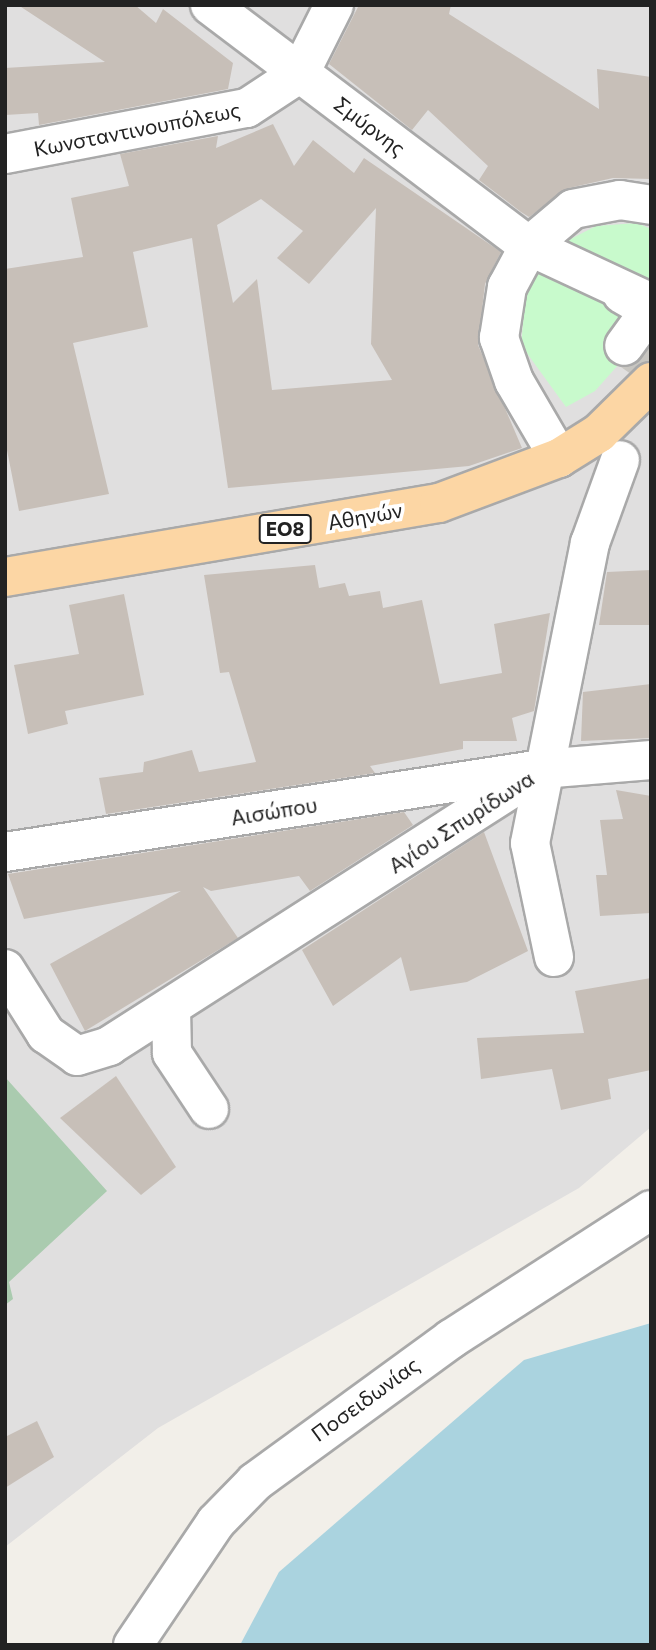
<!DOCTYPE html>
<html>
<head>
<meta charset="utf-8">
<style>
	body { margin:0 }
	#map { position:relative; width:656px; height:1650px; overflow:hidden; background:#f2efe9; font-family:Commissioner,sans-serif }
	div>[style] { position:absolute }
	.residential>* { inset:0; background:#e0dfdf }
	.cemetery>* { inset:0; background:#aacbaf }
	.park>* { inset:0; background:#c8facc }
	.water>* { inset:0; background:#aad3df }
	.building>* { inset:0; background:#c7bfb8 }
	.minor-tunnel>* { height:38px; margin-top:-19px; transform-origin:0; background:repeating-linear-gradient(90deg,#c8c6c1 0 38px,transparent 0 57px) }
	.roads { filter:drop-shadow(2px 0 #a9a9a9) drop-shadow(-2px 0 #a9a9a9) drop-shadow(0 2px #a9a9a9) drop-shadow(0 -2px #a9a9a9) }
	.minor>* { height:38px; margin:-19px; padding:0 19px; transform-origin:19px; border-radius:19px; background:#fff }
	.major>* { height:38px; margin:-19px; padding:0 19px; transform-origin:19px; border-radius:19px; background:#fcd6a4 }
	span { translate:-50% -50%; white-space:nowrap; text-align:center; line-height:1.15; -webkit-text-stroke:7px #fff; paint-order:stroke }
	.shield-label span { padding:2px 5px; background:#fff; border:2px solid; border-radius:5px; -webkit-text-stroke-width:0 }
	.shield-label { font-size:19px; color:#222; font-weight:700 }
	.street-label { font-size:21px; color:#222 }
	.frame { position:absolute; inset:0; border:7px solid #222; pointer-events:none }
</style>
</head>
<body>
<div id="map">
	<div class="residential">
		<i style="clip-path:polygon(5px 5px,651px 5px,651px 1127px,579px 1188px,158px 1428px,5px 1547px)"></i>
	</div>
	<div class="cemetery">
		<i style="clip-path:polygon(5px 1077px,107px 1191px,9px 1282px,13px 1299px,5px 1305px)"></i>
	</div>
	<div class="park">
		<i style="clip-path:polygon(637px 223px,651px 229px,651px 328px,595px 391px,566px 407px,521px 345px,527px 282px,555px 247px,596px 226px)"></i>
	</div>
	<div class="water">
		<i style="clip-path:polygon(651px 1323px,651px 1645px,240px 1645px,279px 1572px,524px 1360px)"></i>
	</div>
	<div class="building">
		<i style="clip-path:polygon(18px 5px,135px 5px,156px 23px,163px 9px,233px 63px,228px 89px,39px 125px,38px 113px,5px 115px,5px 68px,105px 62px)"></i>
		<i style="clip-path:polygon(359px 5px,451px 5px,449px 14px,599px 109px,597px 69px,651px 77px,651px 179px,613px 178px,569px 188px,529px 217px,521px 212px,479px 180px,488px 166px,428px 110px,412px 130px,329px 64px)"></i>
		<i style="clip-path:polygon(evenodd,273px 124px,294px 166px,313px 140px,354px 173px,364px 158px,501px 252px,485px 284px,478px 345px,522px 448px,469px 466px,228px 488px,192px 238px,133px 252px,148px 327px,73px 343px,109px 494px,19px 511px,5px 440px,5px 269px,83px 257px,71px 198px,129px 186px,120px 154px,218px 136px,216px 148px,273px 124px,261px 199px,303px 231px,277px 258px,309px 284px,376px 208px,371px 344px,392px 380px,272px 390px,257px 279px,233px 303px,217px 225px,261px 199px)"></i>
		<i style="clip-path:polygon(315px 565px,319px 588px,345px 583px,349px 596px,380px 591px,383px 608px,422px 600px,440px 684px,502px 673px,494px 624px,550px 613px,534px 711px,512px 718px,517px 741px,463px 741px,463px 749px,370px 766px,375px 773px,106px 814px,99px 778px,143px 772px,144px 762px,192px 750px,199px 772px,256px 762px,229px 672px,220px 673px,204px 575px)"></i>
		<i style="clip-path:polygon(651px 570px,651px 625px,599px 625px,607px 572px)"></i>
		<i style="clip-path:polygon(124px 594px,144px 695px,65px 711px,68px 724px,28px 734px,14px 665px,79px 654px,69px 605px)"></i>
		<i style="clip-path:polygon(651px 684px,651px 738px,581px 741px,583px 692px)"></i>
		<i style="clip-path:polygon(616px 790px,651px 796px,651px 913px,600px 916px,596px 875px,607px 875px,600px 820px,623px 819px)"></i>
		<i style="clip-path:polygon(404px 812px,413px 825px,310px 891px,299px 876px,211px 891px,203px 887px,238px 938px,85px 1031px,50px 964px,181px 891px,24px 919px,8px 874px)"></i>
		<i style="clip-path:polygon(484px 832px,528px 951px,467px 982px,410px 991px,401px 957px,333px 1006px,302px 950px)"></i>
		<i style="clip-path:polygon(651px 978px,651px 1070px,608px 1079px,611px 1099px,561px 1110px,552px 1069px,481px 1079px,477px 1038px,584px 1033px,575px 991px)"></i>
		<i style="clip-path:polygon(116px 1076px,176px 1167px,141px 1195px,60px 1118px)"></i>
		<i style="clip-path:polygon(37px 1421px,54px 1457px,5px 1488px,5px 1437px)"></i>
	</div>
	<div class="minor-tunnel">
		<i style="left:624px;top:346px;width:33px;rotate:35deg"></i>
	</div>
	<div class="roads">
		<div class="minor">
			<i style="left:210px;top:5px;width:400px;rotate:37.1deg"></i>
			<i style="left:529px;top:246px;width:135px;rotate:25deg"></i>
			<i style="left:5px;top:154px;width:246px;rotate:-10.8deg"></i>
			<i style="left:247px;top:108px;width:64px;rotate:-33.4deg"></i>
			<i style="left:300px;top:73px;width:76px;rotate:-63.4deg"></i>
			<i style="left:622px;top:294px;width:32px;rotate:30deg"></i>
			<i style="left:650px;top:310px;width:44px;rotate:125.8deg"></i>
			<i style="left:559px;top:458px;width:89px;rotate:-120.3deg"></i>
			<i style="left:514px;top:381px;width:46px;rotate:-109.2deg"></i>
			<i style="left:499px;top:338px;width:52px;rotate:-81.1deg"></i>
			<i style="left:507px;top:287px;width:47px;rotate:-61.8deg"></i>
			<i style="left:529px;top:246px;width:57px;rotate:-40.1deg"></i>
			<i style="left:573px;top:209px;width:48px;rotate:-10.8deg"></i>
			<i style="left:620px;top:200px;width:31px;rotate:9deg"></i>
			<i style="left:5px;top:852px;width:543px;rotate:-8.79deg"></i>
			<i style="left:542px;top:769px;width:109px;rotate:-4.7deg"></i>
			<i style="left:554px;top:957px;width:116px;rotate:-101.9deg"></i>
			<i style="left:530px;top:843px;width:306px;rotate:-78.7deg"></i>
			<i style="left:590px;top:543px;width:88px;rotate:-70.1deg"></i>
			<i style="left:5px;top:969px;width:77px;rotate:57.8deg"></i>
			<i style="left:46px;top:1034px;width:38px;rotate:35deg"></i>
			<i style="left:77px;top:1056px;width:34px;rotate:-17deg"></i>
			<i style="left:109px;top:1046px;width:514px;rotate:-32.61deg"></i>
			<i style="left:171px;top:1009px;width:44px;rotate:88.7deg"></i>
			<i style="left:172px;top:1053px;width:67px;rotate:56.5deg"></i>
			<i style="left:133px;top:1645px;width:148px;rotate:-56deg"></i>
			<i style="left:216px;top:1522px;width:56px;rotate:-45.7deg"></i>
			<i style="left:255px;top:1482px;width:243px;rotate:-36.1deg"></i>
			<i style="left:451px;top:1339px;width:238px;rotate:-32.8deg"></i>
		</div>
		<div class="major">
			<i style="left:5px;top:577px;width:440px;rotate:-9.7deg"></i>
			<i style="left:439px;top:503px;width:128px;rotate:-20.6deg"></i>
			<i style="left:559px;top:458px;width:47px;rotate:-32deg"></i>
			<i style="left:599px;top:433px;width:73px;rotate:-44.4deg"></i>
		</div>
	</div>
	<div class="shield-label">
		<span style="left:285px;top:529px">ΕΟ8</span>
	</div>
	<div class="street-label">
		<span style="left:370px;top:126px;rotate:37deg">Σμύρνης</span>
		<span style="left:137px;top:129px;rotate:-11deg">Κωνσταντινουπόλεως</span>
		<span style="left:365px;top:516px;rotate:-10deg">Αθηνών</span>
		<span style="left:274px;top:811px;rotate:-9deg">Αισώπου</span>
		<span style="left:461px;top:822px;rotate:-33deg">Αγίου Σπυρίδωνα</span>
		<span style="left:365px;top:1399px;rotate:-36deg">Ποσειδωνίας</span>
	</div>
	<div class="frame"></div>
</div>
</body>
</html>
